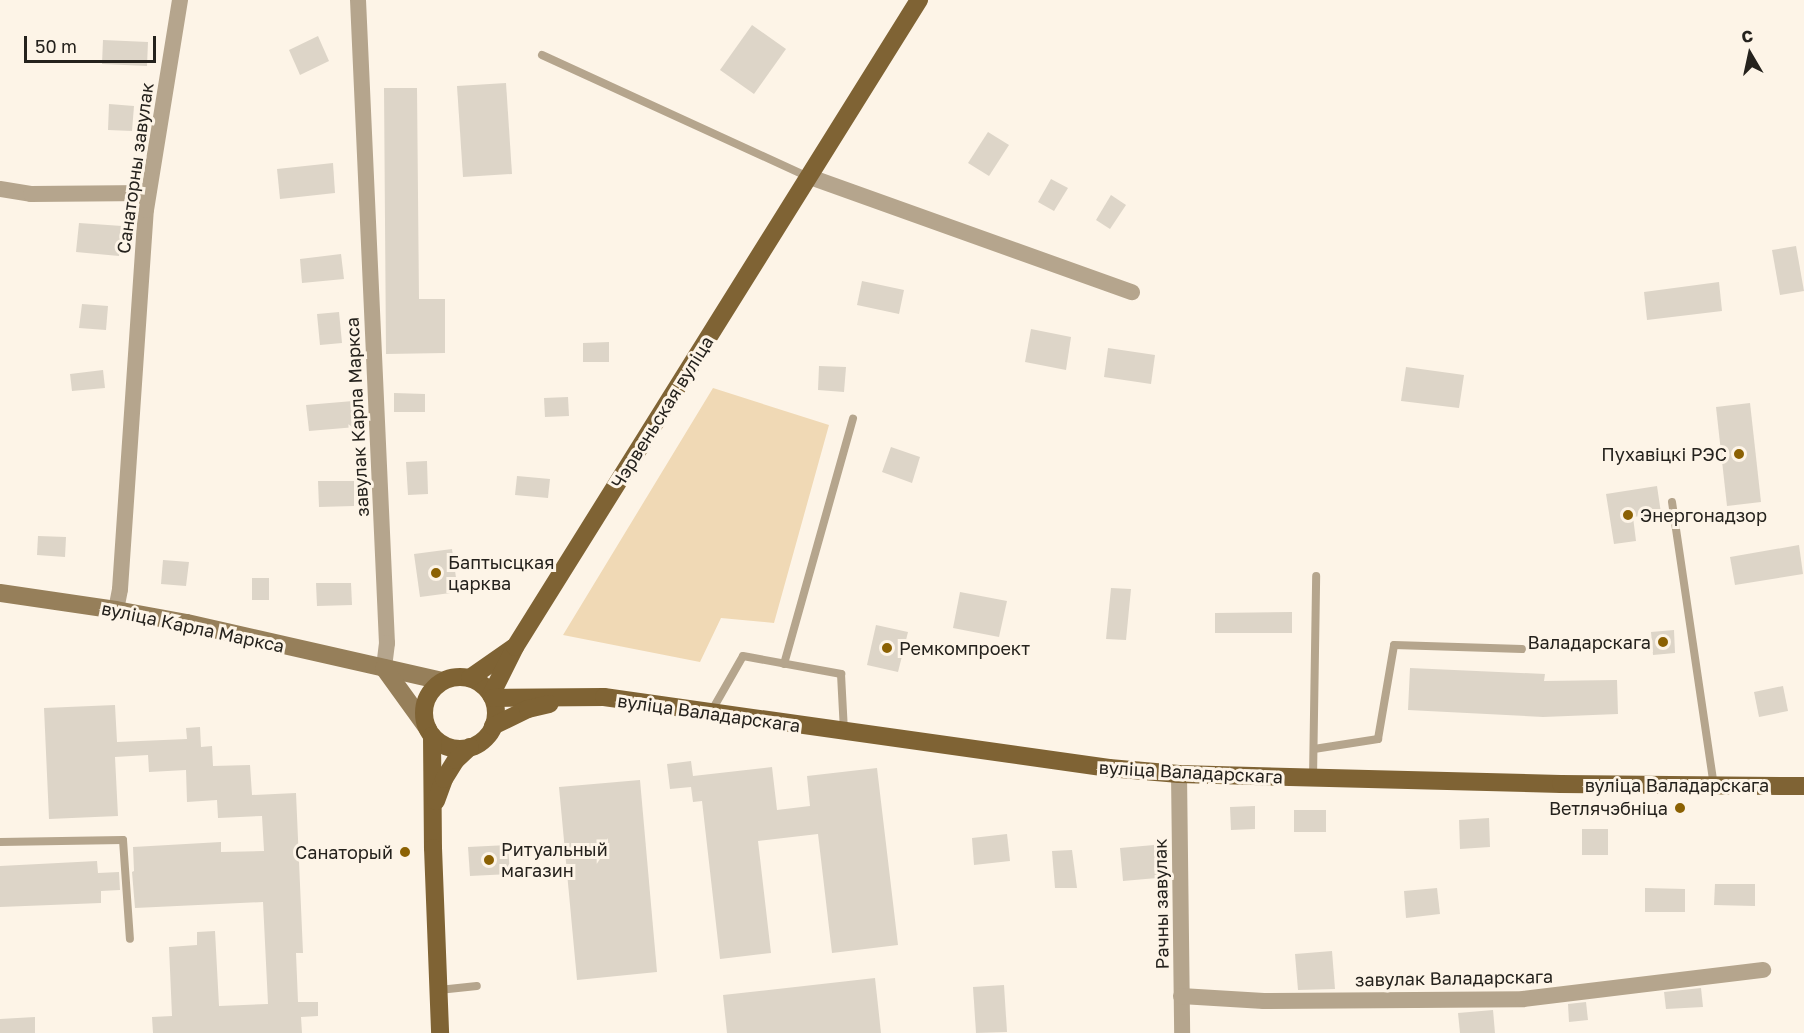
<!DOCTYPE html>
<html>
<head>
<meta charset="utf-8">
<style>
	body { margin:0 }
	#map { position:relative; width:1804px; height:1033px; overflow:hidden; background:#fdf4e7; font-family:"Golos Text",sans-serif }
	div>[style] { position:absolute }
	.green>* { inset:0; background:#f0d9b5 }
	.building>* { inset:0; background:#ddd5c8 }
	.lane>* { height:8px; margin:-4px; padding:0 4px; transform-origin:4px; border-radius:4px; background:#b5a58d }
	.street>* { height:16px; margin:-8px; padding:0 8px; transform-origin:8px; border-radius:8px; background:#b5a58d }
	.secondary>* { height:18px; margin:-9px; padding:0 9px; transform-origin:9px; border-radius:9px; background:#967f5a }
	.primary>* { height:18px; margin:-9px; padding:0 9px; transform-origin:9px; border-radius:9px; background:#7f6334 }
	.primary>.ring { margin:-9px; padding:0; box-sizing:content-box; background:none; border:18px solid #7f6334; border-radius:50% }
	.dots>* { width:16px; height:16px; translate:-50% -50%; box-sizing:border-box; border:3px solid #fdf4e7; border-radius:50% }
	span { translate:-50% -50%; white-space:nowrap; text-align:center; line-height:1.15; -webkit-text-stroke:6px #fdf4e7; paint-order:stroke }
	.street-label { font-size:18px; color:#25221d }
	.poi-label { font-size:18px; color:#25221d }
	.right { translate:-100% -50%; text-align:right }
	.left { translate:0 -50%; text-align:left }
	.north { position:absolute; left:1720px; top:24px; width:60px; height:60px; -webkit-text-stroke:4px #fdf4e7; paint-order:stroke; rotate:351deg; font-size:16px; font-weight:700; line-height:24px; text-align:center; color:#25221d }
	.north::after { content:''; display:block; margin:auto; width:21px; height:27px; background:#25221d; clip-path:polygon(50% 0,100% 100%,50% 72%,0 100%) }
	.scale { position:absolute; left:24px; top:36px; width:132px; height:27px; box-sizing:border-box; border:3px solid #25221d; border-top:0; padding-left:8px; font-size:18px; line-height:21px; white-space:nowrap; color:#25221d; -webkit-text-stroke:4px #fdf4e7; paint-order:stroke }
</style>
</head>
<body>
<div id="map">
	<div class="green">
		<i style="clip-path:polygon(713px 388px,829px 425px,774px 623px,721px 618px,700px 662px,563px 635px)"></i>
	</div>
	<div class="building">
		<i style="clip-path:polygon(752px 25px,786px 49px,754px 94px,720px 70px)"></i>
		<i style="clip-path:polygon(318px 36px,329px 61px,300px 75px,289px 50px)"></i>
		<i style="clip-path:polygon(103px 40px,148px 42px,147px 66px,102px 64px)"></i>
		<i style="clip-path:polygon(506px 83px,512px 174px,463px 177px,457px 86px)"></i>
		<i style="clip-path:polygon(384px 88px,417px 88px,419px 299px,445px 299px,445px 353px,386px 354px)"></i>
		<i style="clip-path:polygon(109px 104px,134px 106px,132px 131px,108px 130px)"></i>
		<i style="clip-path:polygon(988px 132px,1009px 145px,989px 176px,968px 163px)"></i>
		<i style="clip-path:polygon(333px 163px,335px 193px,280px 199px,277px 169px)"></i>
		<i style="clip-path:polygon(1051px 179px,1068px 188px,1054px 211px,1038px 202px)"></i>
		<i style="clip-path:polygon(1111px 195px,1126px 205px,1110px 229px,1096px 220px)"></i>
		<i style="clip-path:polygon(79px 223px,122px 226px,119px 256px,76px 252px)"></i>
		<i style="clip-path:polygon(1796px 246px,1804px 291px,1780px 295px,1772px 250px)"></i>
		<i style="clip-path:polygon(341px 254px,344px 279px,302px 283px,300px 259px)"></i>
		<i style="clip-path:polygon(862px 281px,904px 290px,899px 314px,857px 305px)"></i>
		<i style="clip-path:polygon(1719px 282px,1722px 311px,1647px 320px,1644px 292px)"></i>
		<i style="clip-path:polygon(82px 304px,108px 306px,106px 330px,79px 328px)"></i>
		<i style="clip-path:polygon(339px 312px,342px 343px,320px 345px,317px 314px)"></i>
		<i style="clip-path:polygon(1031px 329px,1071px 337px,1066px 370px,1025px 362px)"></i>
		<i style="clip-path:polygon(609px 342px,609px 362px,583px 362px,583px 343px)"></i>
		<i style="clip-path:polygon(1108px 348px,1155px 355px,1151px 384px,1104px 377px)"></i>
		<i style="clip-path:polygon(819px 366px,846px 367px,844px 392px,818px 390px)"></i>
		<i style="clip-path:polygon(1406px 367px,1464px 375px,1459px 408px,1401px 401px)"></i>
		<i style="clip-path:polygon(103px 370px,105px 388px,72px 391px,70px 374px)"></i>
		<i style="clip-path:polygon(394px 393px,425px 394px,425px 412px,394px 412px)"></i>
		<i style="clip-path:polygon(568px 397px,569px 416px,545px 417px,544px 398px)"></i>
		<i style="clip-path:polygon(353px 401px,356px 427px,309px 431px,306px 405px)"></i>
		<i style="clip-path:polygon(1750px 403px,1761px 502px,1727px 506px,1716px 407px)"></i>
		<i style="clip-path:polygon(891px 447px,920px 457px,912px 483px,882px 472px)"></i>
		<i style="clip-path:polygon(427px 461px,428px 494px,408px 495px,406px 462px)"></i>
		<i style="clip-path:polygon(517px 476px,550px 479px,548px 498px,515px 495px)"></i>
		<i style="clip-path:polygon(318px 481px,354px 481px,354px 506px,319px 507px)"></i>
		<i style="clip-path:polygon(1657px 486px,1661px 513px,1633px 517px,1636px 541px,1614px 544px,1606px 494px)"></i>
		<i style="clip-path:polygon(38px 536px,66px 537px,65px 557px,37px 555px)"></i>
		<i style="clip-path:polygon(1799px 545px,1803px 574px,1735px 585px,1730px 557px)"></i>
		<i style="clip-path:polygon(452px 549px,458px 592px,420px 597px,414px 554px)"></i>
		<i style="clip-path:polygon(163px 560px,189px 562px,186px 586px,161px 584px)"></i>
		<i style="clip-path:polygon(252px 578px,269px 578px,269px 600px,252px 600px)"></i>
		<i style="clip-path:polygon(316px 583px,351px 583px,352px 605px,317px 606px)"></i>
		<i style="clip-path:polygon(1111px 588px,1131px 589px,1126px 640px,1106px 639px)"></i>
		<i style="clip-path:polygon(960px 592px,1007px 601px,999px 637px,953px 628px)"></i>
		<i style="clip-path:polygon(1292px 612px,1292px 633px,1215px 633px,1215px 613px)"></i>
		<i style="clip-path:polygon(876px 625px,908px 632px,898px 672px,867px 665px)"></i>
		<i style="clip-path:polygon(1674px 630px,1675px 653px,1653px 655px,1651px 632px)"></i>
		<i style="clip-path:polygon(1410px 668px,1545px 674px,1544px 681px,1617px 680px,1618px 714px,1543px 717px,1408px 710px)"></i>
		<i style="clip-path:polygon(1783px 686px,1788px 711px,1759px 717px,1754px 692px)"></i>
		<i style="clip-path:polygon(115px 705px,117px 742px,187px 739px,186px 728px,200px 727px,201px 747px,212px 746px,213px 766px,250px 765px,252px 795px,296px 793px,303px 953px,296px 953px,298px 1002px,318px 1002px,318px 1016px,301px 1017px,302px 1033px,153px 1033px,152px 1017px,172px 1016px,169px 947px,197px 945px,197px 932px,215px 931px,219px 1006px,268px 1004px,263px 902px,135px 908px,132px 872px,134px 871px,133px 847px,221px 842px,221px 852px,264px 851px,262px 816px,218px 818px,217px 800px,187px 802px,186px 770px,149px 772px,148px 755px,115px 757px,118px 816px,49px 819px,44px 708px)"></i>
		<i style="clip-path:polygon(691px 761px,693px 776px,772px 767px,777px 810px,810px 806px,807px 776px,877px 768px,898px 945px,832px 953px,818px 834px,758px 841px,771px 953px,720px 959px,702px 801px,693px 802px,691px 787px,670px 789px,667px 764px)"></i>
		<i style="clip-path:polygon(640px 780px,657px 972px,577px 980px,559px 787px)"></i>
		<i style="clip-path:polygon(1255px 806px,1255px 829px,1231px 830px,1230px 807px)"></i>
		<i style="clip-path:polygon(1294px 810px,1326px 810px,1326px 832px,1294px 832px)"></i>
		<i style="clip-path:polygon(1489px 818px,1490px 847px,1460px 849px,1459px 820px)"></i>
		<i style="clip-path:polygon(1582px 829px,1608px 829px,1608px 855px,1582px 855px)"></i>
		<i style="clip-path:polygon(1007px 834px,1010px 861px,974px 865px,972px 838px)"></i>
		<i style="clip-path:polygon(508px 845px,510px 874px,470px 876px,468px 847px)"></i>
		<i style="clip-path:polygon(1154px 845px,1157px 878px,1123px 881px,1120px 848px)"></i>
		<i style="clip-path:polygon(1072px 850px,1077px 888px,1055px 888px,1052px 851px)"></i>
		<i style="clip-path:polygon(97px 861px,98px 873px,119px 872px,120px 890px,101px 891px,101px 903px,0 907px,0 866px)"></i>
		<i style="clip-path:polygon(1715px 884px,1755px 884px,1755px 906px,1714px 905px)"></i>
		<i style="clip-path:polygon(1437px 888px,1440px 914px,1406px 918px,1404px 891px)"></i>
		<i style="clip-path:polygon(1645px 888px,1685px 889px,1685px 912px,1645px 912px)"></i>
		<i style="clip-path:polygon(1332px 951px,1335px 989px,1298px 990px,1295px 954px)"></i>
		<i style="clip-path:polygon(875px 978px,881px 1033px,727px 1033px,723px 995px)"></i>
		<i style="clip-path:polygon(1004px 985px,1007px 1032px,976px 1033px,973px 987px)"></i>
		<i style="clip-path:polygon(1701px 988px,1703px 1007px,1666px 1009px,1664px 992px)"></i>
		<i style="clip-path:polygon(1586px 1002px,1588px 1020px,1569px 1022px,1568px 1004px)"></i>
		<i style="clip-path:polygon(1493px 1010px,1495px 1033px,1460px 1033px,1458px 1013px)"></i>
		<i style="clip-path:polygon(35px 1017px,35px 1033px,0 1033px,0 1019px)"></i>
	</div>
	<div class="lane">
		<i style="left:542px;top:55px;width:294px;rotate:24.6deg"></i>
		<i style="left:1672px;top:502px;width:286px;rotate:81.6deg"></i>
		<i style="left:784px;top:664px;width:255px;rotate:-74.3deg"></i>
		<i style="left:711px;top:712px;width:64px;rotate:-60.3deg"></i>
		<i style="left:743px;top:656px;width:100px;rotate:10.4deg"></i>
		<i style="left:841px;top:674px;width:58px;rotate:87deg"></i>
		<i style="left:1314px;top:749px;width:65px;rotate:-8.9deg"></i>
		<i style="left:1378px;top:739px;width:95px;rotate:-80.3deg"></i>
		<i style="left:1394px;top:645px;width:128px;rotate:1.8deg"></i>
		<i style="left:1313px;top:778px;width:202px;rotate:-89.1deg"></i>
		<i style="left:0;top:842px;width:123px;rotate:-0.9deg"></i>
		<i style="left:123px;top:840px;width:99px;rotate:86deg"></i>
		<i style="left:439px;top:990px;width:38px;rotate:-6deg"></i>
	</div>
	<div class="street">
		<i style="left:358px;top:0;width:644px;rotate:87.42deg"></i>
		<i style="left:387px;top:643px;width:25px;rotate:97deg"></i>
		<i style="left:810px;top:177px;width:342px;rotate:19.7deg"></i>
		<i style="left:0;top:189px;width:31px;rotate:9deg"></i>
		<i style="left:31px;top:194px;width:117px;rotate:-0.5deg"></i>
		<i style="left:116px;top:610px;width:21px;rotate:-79deg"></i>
		<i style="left:120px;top:589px;width:380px;rotate:-86.1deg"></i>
		<i style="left:146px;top:210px;width:213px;rotate:-80.8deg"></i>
		<i style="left:1179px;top:774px;width:259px;rotate:89.3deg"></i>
		<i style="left:1181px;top:996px;width:83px;rotate:3.4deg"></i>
		<i style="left:1264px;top:1001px;width:259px;rotate:-0.4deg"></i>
		<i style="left:1523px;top:999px;width:242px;rotate:-6.9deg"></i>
	</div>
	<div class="secondary">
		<i style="left:0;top:593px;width:117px;rotate:8.3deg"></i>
		<i style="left:116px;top:610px;width:72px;rotate:10.4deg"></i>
		<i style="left:187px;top:623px;width:262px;rotate:12.8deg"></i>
		<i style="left:384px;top:668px;width:75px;rotate:54.2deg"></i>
	</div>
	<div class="primary">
		<i class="ring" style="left:424px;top:677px;width:54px;height:54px"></i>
		<i style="left:470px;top:678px;width:52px;rotate:-34.9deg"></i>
		<i style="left:491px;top:695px;width:54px;rotate:-63.4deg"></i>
		<i style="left:515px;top:647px;width:763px;rotate:-58.02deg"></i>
		<i style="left:493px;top:698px;width:111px;rotate:-0.5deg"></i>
		<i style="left:604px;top:697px;width:510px;rotate:8deg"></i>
		<i style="left:1109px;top:768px;width:70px;rotate:4.9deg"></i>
		<i style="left:1179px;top:774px;width:382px;rotate:1.5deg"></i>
		<i style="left:1561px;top:784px;width:243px;rotate:0.5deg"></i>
		<i style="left:493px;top:726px;width:39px;rotate:-26deg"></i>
		<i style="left:528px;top:709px;width:22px;rotate:-13deg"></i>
		<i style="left:432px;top:736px;width:112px;rotate:89.5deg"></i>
		<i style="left:433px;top:848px;width:185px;rotate:87.8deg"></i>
		<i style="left:436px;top:801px;width:23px;rotate:-70deg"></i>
		<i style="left:444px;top:779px;width:22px;rotate:-58deg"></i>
		<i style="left:456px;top:760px;width:19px;rotate:-43deg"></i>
	</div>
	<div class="dots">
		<i style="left:1739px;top:454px;background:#8b6103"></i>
		<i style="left:1628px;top:515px;background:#8b6103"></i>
		<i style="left:436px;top:573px;background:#8b6103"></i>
		<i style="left:1663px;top:642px;background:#8b6103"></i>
		<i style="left:887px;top:648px;background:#8b6103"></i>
		<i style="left:1680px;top:808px;background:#8b6103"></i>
		<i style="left:405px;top:852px;background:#8b6103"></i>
		<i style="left:489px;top:860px;background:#8b6103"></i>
	</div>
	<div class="street-label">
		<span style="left:135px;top:168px;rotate:-82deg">Санаторны завулак</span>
		<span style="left:662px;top:412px;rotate:-58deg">Чэрвеньская вуліца</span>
		<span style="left:357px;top:417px;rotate:-93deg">завулак Карла Маркса</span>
		<span style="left:193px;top:627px;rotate:12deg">вуліца Карла Маркса</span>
		<span style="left:709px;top:713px;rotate:8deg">вуліца Валадарскага</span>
		<span style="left:1191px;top:772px;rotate:3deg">вуліца Валадарскага</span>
		<span style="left:1677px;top:785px">вуліца Валадарскага</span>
		<span style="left:1161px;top:904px;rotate:-91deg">Рачны завулак</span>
		<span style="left:1454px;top:978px;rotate:-1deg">завулак Валадарскага</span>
	</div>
	<div class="poi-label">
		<span class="right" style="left:1727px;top:454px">Пухавіцкі РЭС</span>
		<span class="left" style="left:1640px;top:515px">Энергонадзор</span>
		<span class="left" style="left:448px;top:573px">Баптысцкая<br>царква</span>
		<span class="right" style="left:1651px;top:642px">Валадарскага</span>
		<span class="left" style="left:899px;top:648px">Ремкомпроект</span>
		<span class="right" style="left:1668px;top:808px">Ветлячэбніца</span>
		<span class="left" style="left:501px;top:860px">Ритуальный<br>магазин</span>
		<span class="right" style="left:393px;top:852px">Санаторый</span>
	</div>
	<div class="north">С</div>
	<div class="scale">50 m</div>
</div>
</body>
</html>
